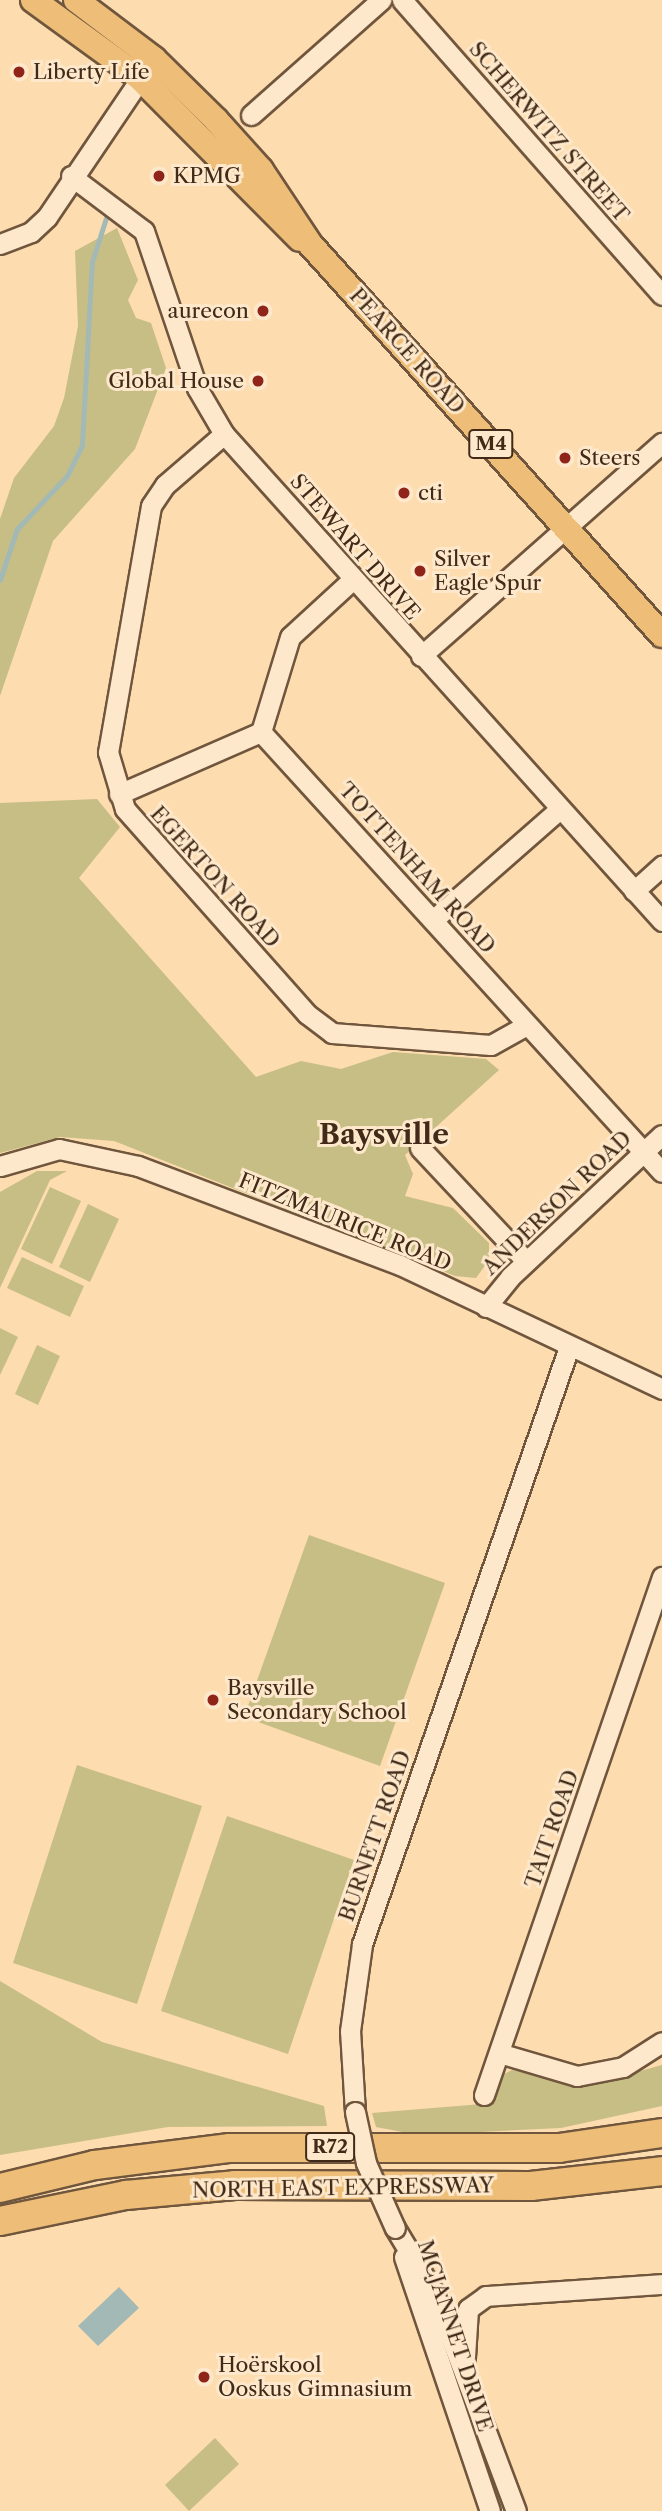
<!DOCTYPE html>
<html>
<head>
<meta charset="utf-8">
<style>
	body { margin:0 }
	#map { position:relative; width:662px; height:2511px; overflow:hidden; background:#fddcaf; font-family:"Libre Caslon Text",serif }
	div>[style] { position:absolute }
	.green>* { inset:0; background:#c7be85 }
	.water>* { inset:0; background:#a3b9b5 }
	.stream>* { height:4.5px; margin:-2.25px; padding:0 2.25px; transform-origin:2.25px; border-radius:2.25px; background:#a3b9b5 }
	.roads { filter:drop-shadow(2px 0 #70563d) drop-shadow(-2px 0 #70563d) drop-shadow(0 2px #70563d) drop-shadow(0 -2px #70563d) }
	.minor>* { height:19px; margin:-9.5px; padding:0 9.5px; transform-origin:9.5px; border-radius:9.5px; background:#fee8cb }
	.major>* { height:24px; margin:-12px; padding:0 12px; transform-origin:12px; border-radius:12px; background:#eebe78 }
	.highway>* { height:28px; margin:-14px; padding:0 14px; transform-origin:14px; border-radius:14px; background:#eebe78 }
	.bridges { filter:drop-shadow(2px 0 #70563d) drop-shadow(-2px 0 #70563d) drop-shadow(0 2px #70563d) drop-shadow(0 -2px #70563d) }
	.minor-bridge>* { height:19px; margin:-9.5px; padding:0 9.5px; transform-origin:9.5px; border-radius:9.5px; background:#fee8cb }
	.dots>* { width:19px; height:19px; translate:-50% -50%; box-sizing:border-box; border:4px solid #fee8cb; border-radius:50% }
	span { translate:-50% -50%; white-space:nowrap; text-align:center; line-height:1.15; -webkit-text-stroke:6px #fee8cb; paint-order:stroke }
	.shield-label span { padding:2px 5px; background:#fee8cb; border:2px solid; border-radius:5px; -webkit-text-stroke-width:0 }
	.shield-label { font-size:19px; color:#412a17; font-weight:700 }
	.poi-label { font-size:21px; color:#412a17 }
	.left { translate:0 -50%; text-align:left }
	.right { translate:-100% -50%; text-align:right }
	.street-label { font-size:21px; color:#412a17 }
	.district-label { font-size:28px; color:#412a17; font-weight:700 }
</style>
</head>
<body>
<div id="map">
	<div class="green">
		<i style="clip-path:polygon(117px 228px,138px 280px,128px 300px,136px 318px,151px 323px,166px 368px,135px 449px,53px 541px,0 696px,0 519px,14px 478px,54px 426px,64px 398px,78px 326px,75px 251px)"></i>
		<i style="clip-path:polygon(97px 799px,120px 827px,79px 878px,256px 1077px,301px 1061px,341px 1069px,393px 1052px,486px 1059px,499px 1070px,405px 1155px,413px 1174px,405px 1196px,453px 1208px,489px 1243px,489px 1260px,476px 1278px,455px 1276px,114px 1141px,60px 1137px,0 1153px,0 803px)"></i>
		<i style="clip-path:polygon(37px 1171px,67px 1171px,50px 1180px,0 1288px,0 1192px)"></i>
		<i style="clip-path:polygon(50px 1187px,81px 1201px,52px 1264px,21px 1249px)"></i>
		<i style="clip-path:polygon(88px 1204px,119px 1219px,90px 1282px,59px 1267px)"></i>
		<i style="clip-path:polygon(22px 1257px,84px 1286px,70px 1317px,7px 1288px)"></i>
		<i style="clip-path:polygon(0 1328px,18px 1337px,0 1375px)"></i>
		<i style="clip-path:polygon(37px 1345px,60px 1356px,38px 1405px,15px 1394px)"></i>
		<i style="clip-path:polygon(309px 1535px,445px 1583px,380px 1766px,244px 1717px)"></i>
		<i style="clip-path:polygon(77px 1765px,202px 1806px,137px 2004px,13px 1963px)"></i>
		<i style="clip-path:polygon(227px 1816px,354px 1860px,288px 2054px,161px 2011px)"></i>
		<i style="clip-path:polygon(0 1981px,102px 2042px,324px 2106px,327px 2126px,168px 2127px,0 2155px)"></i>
		<i style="clip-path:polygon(662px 2065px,662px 2106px,561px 2128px,418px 2135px,376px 2127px,372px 2113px,494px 2103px,502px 2075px,512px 2070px,594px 2084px)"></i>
		<i style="clip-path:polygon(215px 2438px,239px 2464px,189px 2511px,165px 2485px)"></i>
	</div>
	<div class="water">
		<i style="clip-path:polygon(119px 2287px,139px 2308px,98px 2346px,78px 2326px)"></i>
	</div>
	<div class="stream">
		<i style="left:0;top:580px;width:54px;rotate:-71.6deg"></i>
		<i style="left:17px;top:529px;width:73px;rotate:-46.7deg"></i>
		<i style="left:67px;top:476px;width:34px;rotate:-64deg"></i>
		<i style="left:82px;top:445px;width:183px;rotate:-86.9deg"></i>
		<i style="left:92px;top:262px;width:46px;rotate:-72.3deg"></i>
	</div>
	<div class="roads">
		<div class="minor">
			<i style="left:402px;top:0;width:393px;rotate:48.6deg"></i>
			<i style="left:251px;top:115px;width:174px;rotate:-41.5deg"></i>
			<i style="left:71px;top:176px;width:91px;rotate:37deg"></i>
			<i style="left:144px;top:231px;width:166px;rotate:71.3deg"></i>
			<i style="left:197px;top:388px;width:53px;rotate:59.6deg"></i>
			<i style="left:224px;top:434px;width:655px;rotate:48.03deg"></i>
			<i style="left:0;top:244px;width:33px;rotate:-21deg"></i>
			<i style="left:31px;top:232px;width:22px;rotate:-43deg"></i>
			<i style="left:47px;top:217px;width:181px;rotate:-56deg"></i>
			<i style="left:224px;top:434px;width:78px;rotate:139.2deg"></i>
			<i style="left:165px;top:485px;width:25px;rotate:124deg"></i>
			<i style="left:151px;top:506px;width:250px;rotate:99.9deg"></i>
			<i style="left:108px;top:752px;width:59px;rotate:73.4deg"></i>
			<i style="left:125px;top:809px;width:274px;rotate:48.4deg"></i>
			<i style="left:307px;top:1014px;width:31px;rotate:37deg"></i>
			<i style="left:332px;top:1033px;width:159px;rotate:4.3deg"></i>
			<i style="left:491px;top:1045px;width:41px;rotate:-29.1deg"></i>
			<i style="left:352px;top:580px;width:84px;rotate:137.4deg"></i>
			<i style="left:290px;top:637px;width:99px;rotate:107deg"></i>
			<i style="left:261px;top:732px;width:595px;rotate:47.66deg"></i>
			<i style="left:421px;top:656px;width:322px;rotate:-41.5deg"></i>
			<i style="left:119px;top:794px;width:155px;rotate:-23.6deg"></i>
			<i style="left:634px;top:891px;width:38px;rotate:-42deg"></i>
			<i style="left:433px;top:920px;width:169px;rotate:-41.2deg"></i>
			<i style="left:420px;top:1148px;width:155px;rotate:46.8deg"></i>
			<i style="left:0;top:1166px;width:61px;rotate:-16.1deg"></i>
			<i style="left:59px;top:1149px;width:81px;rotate:12.1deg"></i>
			<i style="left:138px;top:1166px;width:280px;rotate:20.7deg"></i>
			<i style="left:400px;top:1265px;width:290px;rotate:25.3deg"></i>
			<i style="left:486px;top:1307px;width:38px;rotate:-51deg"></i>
			<i style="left:510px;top:1277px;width:208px;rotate:-43.1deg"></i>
			<i style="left:499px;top:2053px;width:81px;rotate:16.4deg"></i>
			<i style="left:577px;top:2076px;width:47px;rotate:-11.1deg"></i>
			<i style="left:623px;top:2067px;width:46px;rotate:-32.7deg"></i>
			<i style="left:484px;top:2095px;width:548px;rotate:-71.04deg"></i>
			<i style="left:355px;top:2112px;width:81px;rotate:-93.5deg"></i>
			<i style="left:350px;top:2031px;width:88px;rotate:-82.1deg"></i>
			<i style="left:362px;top:1944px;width:632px;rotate:-70.88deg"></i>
			<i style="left:395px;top:2228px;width:76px;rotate:59deg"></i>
			<i style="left:434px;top:2293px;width:233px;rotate:69.4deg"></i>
			<i style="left:404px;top:2257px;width:268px;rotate:71.3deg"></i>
			<i style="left:465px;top:2357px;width:48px;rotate:-86.4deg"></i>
			<i style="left:468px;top:2309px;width:22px;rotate:-36deg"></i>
			<i style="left:486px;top:2296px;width:176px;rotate:-3.9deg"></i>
		</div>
		<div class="major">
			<i style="left:33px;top:0;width:131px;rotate:36deg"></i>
			<i style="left:139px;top:77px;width:228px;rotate:45.2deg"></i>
			<i style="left:76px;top:0;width:98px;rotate:37.1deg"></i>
			<i style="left:154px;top:59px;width:87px;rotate:44.5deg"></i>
			<i style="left:216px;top:120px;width:67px;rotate:48deg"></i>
			<i style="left:261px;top:170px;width:89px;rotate:56.5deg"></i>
			<i style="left:310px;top:244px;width:526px;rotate:48deg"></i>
		</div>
		<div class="highway">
			<i style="left:0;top:2188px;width:98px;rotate:-13.6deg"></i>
			<i style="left:95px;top:2165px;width:136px;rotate:-7.2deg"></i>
			<i style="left:230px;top:2148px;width:329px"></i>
			<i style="left:559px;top:2148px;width:104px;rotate:-8.3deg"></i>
			<i style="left:0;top:2221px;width:129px;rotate:-11.7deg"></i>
			<i style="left:126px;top:2195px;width:109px;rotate:-5.2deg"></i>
			<i style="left:235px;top:2185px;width:296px;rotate:0.2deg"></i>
			<i style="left:531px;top:2186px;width:132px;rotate:-6.5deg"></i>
		</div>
	</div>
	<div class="bridges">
		<div class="minor-bridge">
			<i style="left:355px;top:2112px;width:52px;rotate:77.8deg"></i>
			<i style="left:366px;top:2163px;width:71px;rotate:66deg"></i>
		</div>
	</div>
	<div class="dots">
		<i style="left:19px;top:72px;background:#8f2418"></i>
		<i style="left:159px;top:176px;background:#8f2418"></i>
		<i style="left:263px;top:311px;background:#8f2418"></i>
		<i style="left:258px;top:381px;background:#8f2418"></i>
		<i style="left:565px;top:458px;background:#8f2418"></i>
		<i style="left:404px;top:493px;background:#8f2418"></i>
		<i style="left:420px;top:571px;background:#8f2418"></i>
		<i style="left:213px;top:1700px;background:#8f2418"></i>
		<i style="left:204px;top:2377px;background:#8f2418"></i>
	</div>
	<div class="shield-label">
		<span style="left:491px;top:444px">M4</span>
		<span style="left:330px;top:2147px">R72</span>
	</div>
	<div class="poi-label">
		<span class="left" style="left:33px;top:72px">Liberty Life</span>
		<span class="left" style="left:173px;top:176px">KPMG</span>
		<span class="right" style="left:249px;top:311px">aurecon</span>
		<span class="right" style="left:244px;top:381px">Global House</span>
		<span class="left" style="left:579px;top:458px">Steers</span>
		<span class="left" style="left:418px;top:493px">cti</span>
		<span class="left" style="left:434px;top:571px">Silver<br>Eagle Spur</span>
		<span class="left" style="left:227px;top:1700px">Baysville<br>Secondary School</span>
		<span class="left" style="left:218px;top:2377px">Hoërskool<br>Ooskus Gimnasium</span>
	</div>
	<div class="street-label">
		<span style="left:549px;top:132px;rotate:49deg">SCHERWITZ STREET</span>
		<span style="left:407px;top:351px;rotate:48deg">PEARCE ROAD</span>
		<span style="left:355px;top:547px;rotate:49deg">STEWART DRIVE</span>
		<span style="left:417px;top:868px;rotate:48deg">TOTTENHAM ROAD</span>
		<span style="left:215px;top:877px;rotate:48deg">EGERTON ROAD</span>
		<span style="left:557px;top:1203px;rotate:-44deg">ANDERSON ROAD</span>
		<span style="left:345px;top:1222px;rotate:22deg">FITZMAURICE ROAD</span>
		<span style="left:552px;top:1829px;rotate:-71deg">TAIT ROAD</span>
		<span style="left:375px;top:1836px;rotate:-71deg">BURNETT ROAD</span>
		<span style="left:343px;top:2188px;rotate:-1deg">NORTH EAST EXPRESSWAY</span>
		<span style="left:455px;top:2336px;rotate:72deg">MCJANNET DRIVE</span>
	</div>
	<div class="district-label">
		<span style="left:384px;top:1134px">Baysville</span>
	</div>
</div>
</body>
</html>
